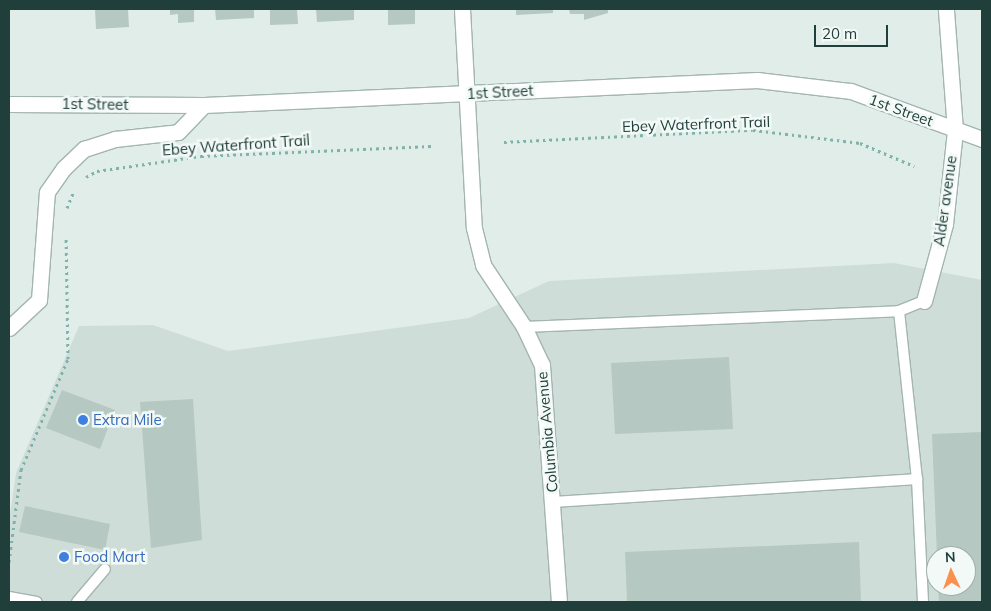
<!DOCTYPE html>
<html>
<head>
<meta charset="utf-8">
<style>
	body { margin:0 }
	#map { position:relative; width:991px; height:611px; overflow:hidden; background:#e1ede9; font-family:Mulish,sans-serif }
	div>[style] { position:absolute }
	.built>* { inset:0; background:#cfddd8 }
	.building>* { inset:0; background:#b6c8c2 }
	.path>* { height:3px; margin-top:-1.5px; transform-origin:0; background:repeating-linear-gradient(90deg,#7fb2a9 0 2.5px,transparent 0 6.5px) }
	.roads { filter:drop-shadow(1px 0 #a3b5b1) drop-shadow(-1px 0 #a3b5b1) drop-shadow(0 1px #a3b5b1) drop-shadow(0 -1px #a3b5b1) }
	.service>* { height:10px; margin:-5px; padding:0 5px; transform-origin:5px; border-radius:5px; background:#fff }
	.minor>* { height:15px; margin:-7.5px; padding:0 7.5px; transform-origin:7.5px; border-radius:7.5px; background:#fff }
	.tertiary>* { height:15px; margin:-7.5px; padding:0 7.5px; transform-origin:7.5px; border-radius:7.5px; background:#fff }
	.dots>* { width:14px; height:14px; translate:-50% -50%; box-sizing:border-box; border:2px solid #f2f9f6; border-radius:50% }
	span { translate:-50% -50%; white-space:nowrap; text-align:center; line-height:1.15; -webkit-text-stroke:5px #f2f9f6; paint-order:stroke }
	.street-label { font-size:15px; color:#203f3a }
	.shop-label { font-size:15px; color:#366cbe }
	.left { translate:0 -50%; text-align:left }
	.frame { position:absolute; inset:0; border:10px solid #203f3a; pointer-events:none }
	.north { position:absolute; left:926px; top:546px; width:50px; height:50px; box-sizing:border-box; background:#f2f9f6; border:1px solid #9eafab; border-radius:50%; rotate:357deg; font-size:14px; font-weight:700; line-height:20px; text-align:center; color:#203f3a }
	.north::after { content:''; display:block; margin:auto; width:18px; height:22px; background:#fb9150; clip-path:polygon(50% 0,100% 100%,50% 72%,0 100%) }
	.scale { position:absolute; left:814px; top:25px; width:74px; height:22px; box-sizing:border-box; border:2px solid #203f3a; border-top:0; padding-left:6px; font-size:15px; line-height:18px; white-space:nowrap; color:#203f3a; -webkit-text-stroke:4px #f2f9f6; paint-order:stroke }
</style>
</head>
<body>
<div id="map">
	<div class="built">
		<i style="clip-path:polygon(evenodd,894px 263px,982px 280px,982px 602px,9px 602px,9px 520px,16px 473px,79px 326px,153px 325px,228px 351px,469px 318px,549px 281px,894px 263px,936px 556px,966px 556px,966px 586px,936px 586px,936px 556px)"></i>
	</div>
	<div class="building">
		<i style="clip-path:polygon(95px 9px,128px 9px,129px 27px,96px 29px)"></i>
		<i style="clip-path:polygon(170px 9px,194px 9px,194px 22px,178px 23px,178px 14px,170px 15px)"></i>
		<i style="clip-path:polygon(215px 9px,254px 9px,254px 18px,216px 20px)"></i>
		<i style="clip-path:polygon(270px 9px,297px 9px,298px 24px,270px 25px)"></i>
		<i style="clip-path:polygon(316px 9px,354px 9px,354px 20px,317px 22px)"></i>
		<i style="clip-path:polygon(388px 9px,415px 9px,415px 24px,388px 25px)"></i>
		<i style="clip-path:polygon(516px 9px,553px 9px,553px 13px,516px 15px)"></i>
		<i style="clip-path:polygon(569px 9px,608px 9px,608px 13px,584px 20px,584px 14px,570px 14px)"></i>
		<i style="clip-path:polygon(729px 357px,733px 429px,615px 434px,611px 363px)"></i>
		<i style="clip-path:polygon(62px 390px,115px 410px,100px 449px,46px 428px)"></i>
		<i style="clip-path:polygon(193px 399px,202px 540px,151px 548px,140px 402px)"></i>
		<i style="clip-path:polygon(982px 432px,982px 602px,939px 602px,938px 586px,966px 586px,966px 556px,937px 556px,932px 434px)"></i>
		<i style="clip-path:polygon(25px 506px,110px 524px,105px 550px,19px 532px)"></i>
		<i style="clip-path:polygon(859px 542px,861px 602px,627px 602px,625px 552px)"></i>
	</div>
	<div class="path">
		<i style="left:504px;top:142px;width:249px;rotate:-2.8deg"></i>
		<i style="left:753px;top:130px;width:108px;rotate:6.9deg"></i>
		<i style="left:860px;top:143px;width:59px;rotate:23.1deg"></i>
		<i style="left:86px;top:177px;width:13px;rotate:-29deg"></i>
		<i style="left:97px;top:171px;width:105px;rotate:-8.2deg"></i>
		<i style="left:201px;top:156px;width:231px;rotate:-2.5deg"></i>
		<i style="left:67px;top:208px;width:16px;rotate:-68deg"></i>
		<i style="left:9px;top:562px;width:93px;rotate:-82.6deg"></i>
		<i style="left:21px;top:470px;width:121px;rotate:-67.1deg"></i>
		<i style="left:68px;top:359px;width:123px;rotate:-90.9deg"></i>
	</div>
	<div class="roads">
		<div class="service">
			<i style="left:899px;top:311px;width:169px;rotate:83.9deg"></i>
			<i style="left:917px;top:479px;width:123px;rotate:87.2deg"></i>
			<i style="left:524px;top:327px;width:375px;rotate:-2.4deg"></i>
			<i style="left:899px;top:311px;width:27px;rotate:-22deg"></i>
			<i style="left:554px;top:502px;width:364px;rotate:-3.6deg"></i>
			<i style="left:9px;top:597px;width:28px;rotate:10deg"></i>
			<i style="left:77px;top:602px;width:43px;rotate:-49.7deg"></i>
		</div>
		<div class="minor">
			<i style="left:462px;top:9px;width:219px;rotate:86.9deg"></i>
			<i style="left:474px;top:228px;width:38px;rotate:76deg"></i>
			<i style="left:483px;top:265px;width:74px;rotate:56.5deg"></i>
			<i style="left:524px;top:327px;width:42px;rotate:64.7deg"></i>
			<i style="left:542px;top:365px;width:238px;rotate:85.9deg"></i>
			<i style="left:924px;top:301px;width:80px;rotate:-74.7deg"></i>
			<i style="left:945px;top:224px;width:95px;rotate:-83.9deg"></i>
			<i style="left:955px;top:130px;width:121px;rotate:-94.3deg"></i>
		</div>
		<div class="tertiary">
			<i style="left:9px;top:104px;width:195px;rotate:0.3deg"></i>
			<i style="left:204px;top:105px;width:554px;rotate:-2.59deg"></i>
			<i style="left:757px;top:80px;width:95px;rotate:6.7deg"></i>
			<i style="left:851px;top:91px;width:140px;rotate:20.1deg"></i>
			<i style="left:9px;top:328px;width:41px;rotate:-43deg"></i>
			<i style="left:39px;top:300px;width:108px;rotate:-85.8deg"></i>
			<i style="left:47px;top:192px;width:29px;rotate:-55deg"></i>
			<i style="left:64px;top:168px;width:28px;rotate:-44deg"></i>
			<i style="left:84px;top:149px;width:33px;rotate:-18deg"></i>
			<i style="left:115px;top:139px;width:63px;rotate:-6.3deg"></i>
			<i style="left:178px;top:132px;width:37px;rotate:-46deg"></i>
		</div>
	</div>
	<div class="dots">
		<i style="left:83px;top:420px;background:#3f7fe0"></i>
		<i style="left:64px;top:557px;background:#3f7fe0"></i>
	</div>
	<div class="street-label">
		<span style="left:500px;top:92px;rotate:-3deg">1st Street</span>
		<span style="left:95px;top:104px;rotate:1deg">1st Street</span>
		<span style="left:901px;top:110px;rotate:20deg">1st Street</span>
		<span style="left:696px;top:124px;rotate:-2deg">Ebey Waterfront Trail</span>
		<span style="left:236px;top:145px;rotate:-4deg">Ebey Waterfront Trail</span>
		<span style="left:945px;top:201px;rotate:-82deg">Alder avenue</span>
		<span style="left:547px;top:432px;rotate:-95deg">Columbia Avenue</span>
	</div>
	<div class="shop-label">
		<span class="left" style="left:93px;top:420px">Extra Mile</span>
		<span class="left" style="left:74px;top:557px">Food Mart</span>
	</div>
	<div class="frame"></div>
	<div class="north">N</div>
	<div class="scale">20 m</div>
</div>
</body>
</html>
